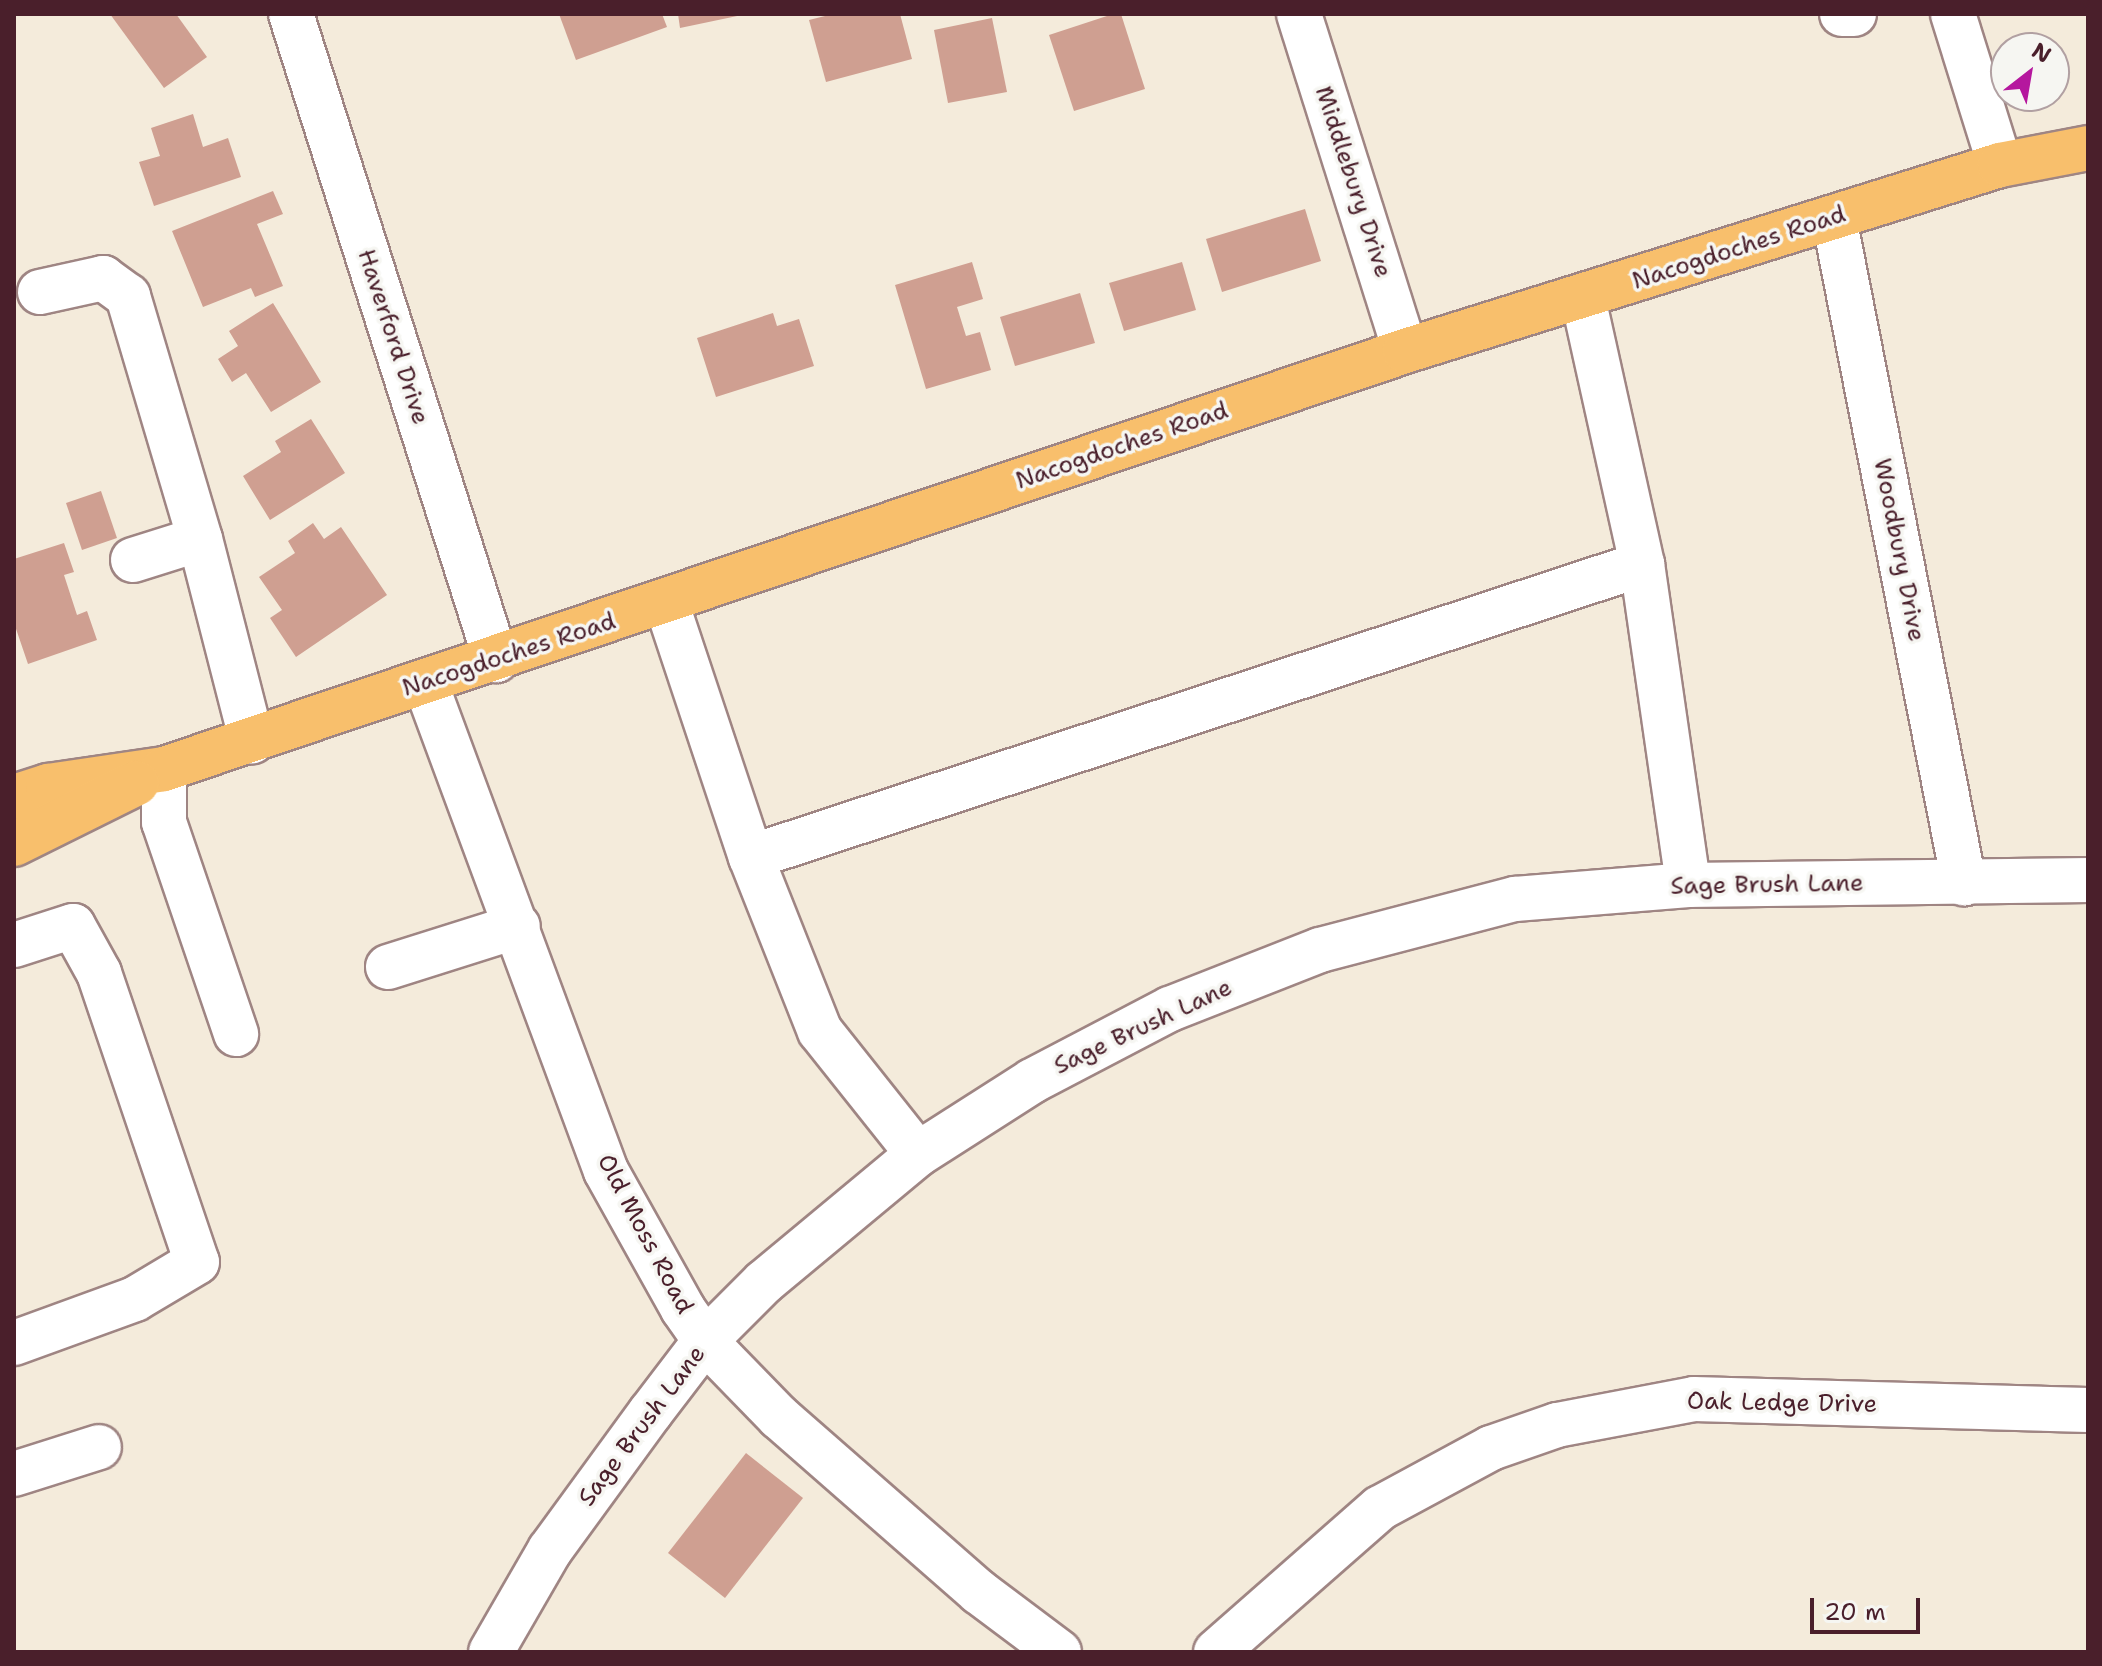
<!DOCTYPE html>
<html>
<head>
<meta charset="utf-8">
<style>
	body { margin:0 }
	#map { position:relative; width:2102px; height:1666px; overflow:hidden; background:#f4ebdb; font-family:"Shantell Sans",sans-serif }
	div>[style] { position:absolute }
	.building>* { inset:0; background:#cf9f91 }
	.roads { filter:drop-shadow(2px 0 #9f8583) drop-shadow(-2px 0 #9f8583) drop-shadow(0 2px #9f8583) drop-shadow(0 -2px #9f8583) }
	.minor>* { height:44px; margin:-22px; padding:0 22px; transform-origin:22px; border-radius:22px; background:#fff }
	.major>* { height:44px; margin:-22px; padding:0 22px; transform-origin:22px; border-radius:22px; background:#f8bf6c }
	span { translate:-50% -50%; white-space:nowrap; text-align:center; line-height:1.15; -webkit-text-stroke:7px #f6f6f2; paint-order:stroke }
	.street-label { font-size:24px; color:#4a1f2b }
	.frame { position:absolute; inset:0; border:16px solid #4a1f2b; pointer-events:none }
	.north { position:absolute; left:1990px; top:32px; width:80px; height:80px; box-sizing:border-box; background:#f6f6f2; border:2px solid #b1a0a2; border-radius:50%; rotate:31deg; font-size:22px; font-weight:700; line-height:32px; text-align:center; color:#4a1f2b }
	.north::after { content:''; display:block; margin:auto; width:28px; height:36px; background:#b5179e; clip-path:polygon(50% 0,100% 100%,50% 72%,0 100%) }
	.scale { position:absolute; left:1810px; top:1598px; width:110px; height:36px; box-sizing:border-box; border:4px solid #4a1f2b; border-top:0; padding-left:10px; font-size:24px; line-height:28px; white-space:nowrap; color:#4a1f2b; -webkit-text-stroke:6px #f6f6f2; paint-order:stroke }
</style>
</head>
<body>
<div id="map">
	<div class="building">
		<i style="clip-path:polygon(110px 14px,176px 14px,207px 57px,164px 88px)"></i>
		<i style="clip-path:polygon(559px 14px,662px 14px,667px 27px,576px 60px)"></i>
		<i style="clip-path:polygon(678px 14px,742px 14px,742px 15px,680px 28px)"></i>
		<i style="clip-path:polygon(833px 14px,900px 14px,912px 59px,826px 82px,809px 20px)"></i>
		<i style="clip-path:polygon(1113px 14px,1121px 14px,1145px 89px,1074px 111px,1049px 35px)"></i>
		<i style="clip-path:polygon(992px 18px,1007px 92px,948px 103px,934px 30px)"></i>
		<i style="clip-path:polygon(193px 114px,203px 147px,228px 138px,241px 177px,154px 206px,139px 162px,160px 156px,151px 128px)"></i>
		<i style="clip-path:polygon(273px 191px,283px 214px,257px 224px,283px 286px,255px 297px,251px 288px,203px 307px,172px 231px)"></i>
		<i style="clip-path:polygon(1305px 209px,1321px 261px,1222px 292px,1206px 239px)"></i>
		<i style="clip-path:polygon(972px 262px,983px 299px,957px 307px,966px 336px,980px 332px,991px 370px,926px 389px,895px 285px)"></i>
		<i style="clip-path:polygon(1182px 262px,1196px 310px,1124px 331px,1109px 283px)"></i>
		<i style="clip-path:polygon(1080px 293px,1095px 343px,1015px 366px,1000px 317px)"></i>
		<i style="clip-path:polygon(273px 303px,321px 382px,271px 412px,246px 373px,232px 382px,218px 359px,238px 346px,229px 331px)"></i>
		<i style="clip-path:polygon(773px 313px,777px 326px,799px 319px,814px 366px,716px 397px,697px 338px)"></i>
		<i style="clip-path:polygon(311px 419px,345px 473px,270px 520px,243px 476px,281px 452px,275px 441px)"></i>
		<i style="clip-path:polygon(101px 491px,117px 538px,82px 550px,66px 503px)"></i>
		<i style="clip-path:polygon(313px 523px,324px 539px,341px 527px,387px 595px,296px 657px,270px 618px,282px 610px,259px 577px,295px 553px,288px 541px)"></i>
		<i style="clip-path:polygon(64px 543px,74px 572px,64px 575px,77px 615px,87px 611px,97px 640px,28px 664px,14px 623px,14px 559px)"></i>
		<i style="clip-path:polygon(746px 1453px,803px 1498px,725px 1598px,668px 1553px)"></i>
	</div>
	<div class="roads">
		<div class="minor">
			<i style="left:291px;top:14px;width:678px;rotate:72.39deg"></i>
			<i style="left:1299px;top:14px;width:353px;rotate:72.5deg"></i>
			<i style="left:1842px;top:14px;width:12px"></i>
			<i style="left:1953px;top:14px;width:158px;rotate:72.7deg"></i>
			<i style="left:1834px;top:218px;width:678px;rotate:78.94deg"></i>
			<i style="left:40px;top:292px;width:65px;rotate:-12.5deg"></i>
			<i style="left:103px;top:278px;width:31px;rotate:36deg"></i>
			<i style="left:128px;top:296px;width:253px;rotate:73.5deg"></i>
			<i style="left:200px;top:539px;width:209px;rotate:75.6deg"></i>
			<i style="left:1583px;top:298px;width:272px;rotate:77.5deg"></i>
			<i style="left:1642px;top:564px;width:324px;rotate:81.8deg"></i>
			<i style="left:133px;top:560px;width:70px;rotate:-17.4deg"></i>
			<i style="left:666px;top:602px;width:269px;rotate:71.6deg"></i>
			<i style="left:751px;top:857px;width:187px;rotate:68.4deg"></i>
			<i style="left:820px;top:1031px;width:157px;rotate:51.5deg"></i>
			<i style="left:425px;top:682px;width:521px;rotate:69.69deg"></i>
			<i style="left:606px;top:1171px;width:158px;rotate:60.8deg"></i>
			<i style="left:683px;top:1309px;width:39px;rotate:55deg"></i>
			<i style="left:705px;top:1341px;width:106px;rotate:45.8deg"></i>
			<i style="left:779px;top:1417px;width:266px;rotate:41.2deg"></i>
			<i style="left:979px;top:1592px;width:100px;rotate:36.9deg"></i>
			<i style="left:164px;top:769px;width:53px;rotate:90deg"></i>
			<i style="left:164px;top:822px;width:224px;rotate:71.2deg"></i>
			<i style="left:751px;top:857px;width:938px;rotate:-18.2deg"></i>
			<i style="left:14px;top:945px;width:62px;rotate:-17.9deg"></i>
			<i style="left:73px;top:926px;width:54px;rotate:61deg"></i>
			<i style="left:99px;top:973px;width:305px;rotate:71.3deg"></i>
			<i style="left:197px;top:1262px;width:72px;rotate:149.2deg"></i>
			<i style="left:135px;top:1299px;width:129px;rotate:160deg"></i>
			<i style="left:388px;top:967px;width:136px;rotate:-17.5deg"></i>
			<i style="left:14px;top:1474px;width:89px;rotate:-17.6deg"></i>
			<i style="left:491px;top:1652px;width:118px;rotate:-60deg"></i>
			<i style="left:550px;top:1550px;width:170px;rotate:-53.9deg"></i>
			<i style="left:650px;top:1413px;width:91px;rotate:-52.6deg"></i>
			<i style="left:705px;top:1341px;width:83px;rotate:-45deg"></i>
			<i style="left:764px;top:1282px;width:200px;rotate:-39.7deg"></i>
			<i style="left:918px;top:1154px;width:135px;rotate:-32.6deg"></i>
			<i style="left:1032px;top:1081px;width:156px;rotate:-27.6deg"></i>
			<i style="left:1170px;top:1009px;width:161px;rotate:-21.5deg"></i>
			<i style="left:1320px;top:950px;width:202px;rotate:-14.7deg"></i>
			<i style="left:1515px;top:899px;width:174px;rotate:-4.6deg"></i>
			<i style="left:1688px;top:885px;width:400px;rotate:-0.7deg"></i>
			<i style="left:1216px;top:1652px;width:218px;rotate:-41.3deg"></i>
			<i style="left:1380px;top:1508px;width:126px;rotate:-28.4deg"></i>
			<i style="left:1491px;top:1448px;width:70px;rotate:-19.2deg"></i>
			<i style="left:1557px;top:1425px;width:139px;rotate:-10.7deg"></i>
			<i style="left:1694px;top:1399px;width:394px;rotate:1.6deg"></i>
		</div>
		<div class="major">
			<i style="left:14px;top:797px;width:36px;rotate:-18deg"></i>
			<i style="left:48px;top:786px;width:117px;rotate:-8.3deg"></i>
			<i style="left:164px;top:769px;width:1310px;rotate:-18.61deg"></i>
			<i style="left:1405px;top:351px;width:623px;rotate:-17.36deg"></i>
			<i style="left:2000px;top:165px;width:90px;rotate:-10.9deg"></i>
			<i style="left:14px;top:844px;width:137px;rotate:-26.4deg"></i>
		</div>
	</div>
	<div class="street-label">
		<span style="left:1353px;top:182px;rotate:72deg">Middlebury Drive</span>
		<span style="left:1739px;top:248px;rotate:-18deg">Nacogdoches Road</span>
		<span style="left:393px;top:337px;rotate:72deg">Haverford Drive</span>
		<span style="left:1122px;top:446px;rotate:-19deg">Nacogdoches Road</span>
		<span style="left:1899px;top:550px;rotate:79deg">Woodbury Drive</span>
		<span style="left:509px;top:655px;rotate:-18deg">Nacogdoches Road</span>
		<span style="left:1767px;top:885px;rotate:-1deg">Sage Brush Lane</span>
		<span style="left:1143px;top:1027px;rotate:-25deg">Sage Brush Lane</span>
		<span style="left:645px;top:1234px;rotate:62deg">Old Moss Road</span>
		<span style="left:1782px;top:1403px;rotate:1deg">Oak Ledge Drive</span>
		<span style="left:642px;top:1426px;rotate:-53deg">Sage Brush Lane</span>
	</div>
	<div class="frame"></div>
	<div class="north">N</div>
	<div class="scale">20 m</div>
</div>
</body>
</html>
